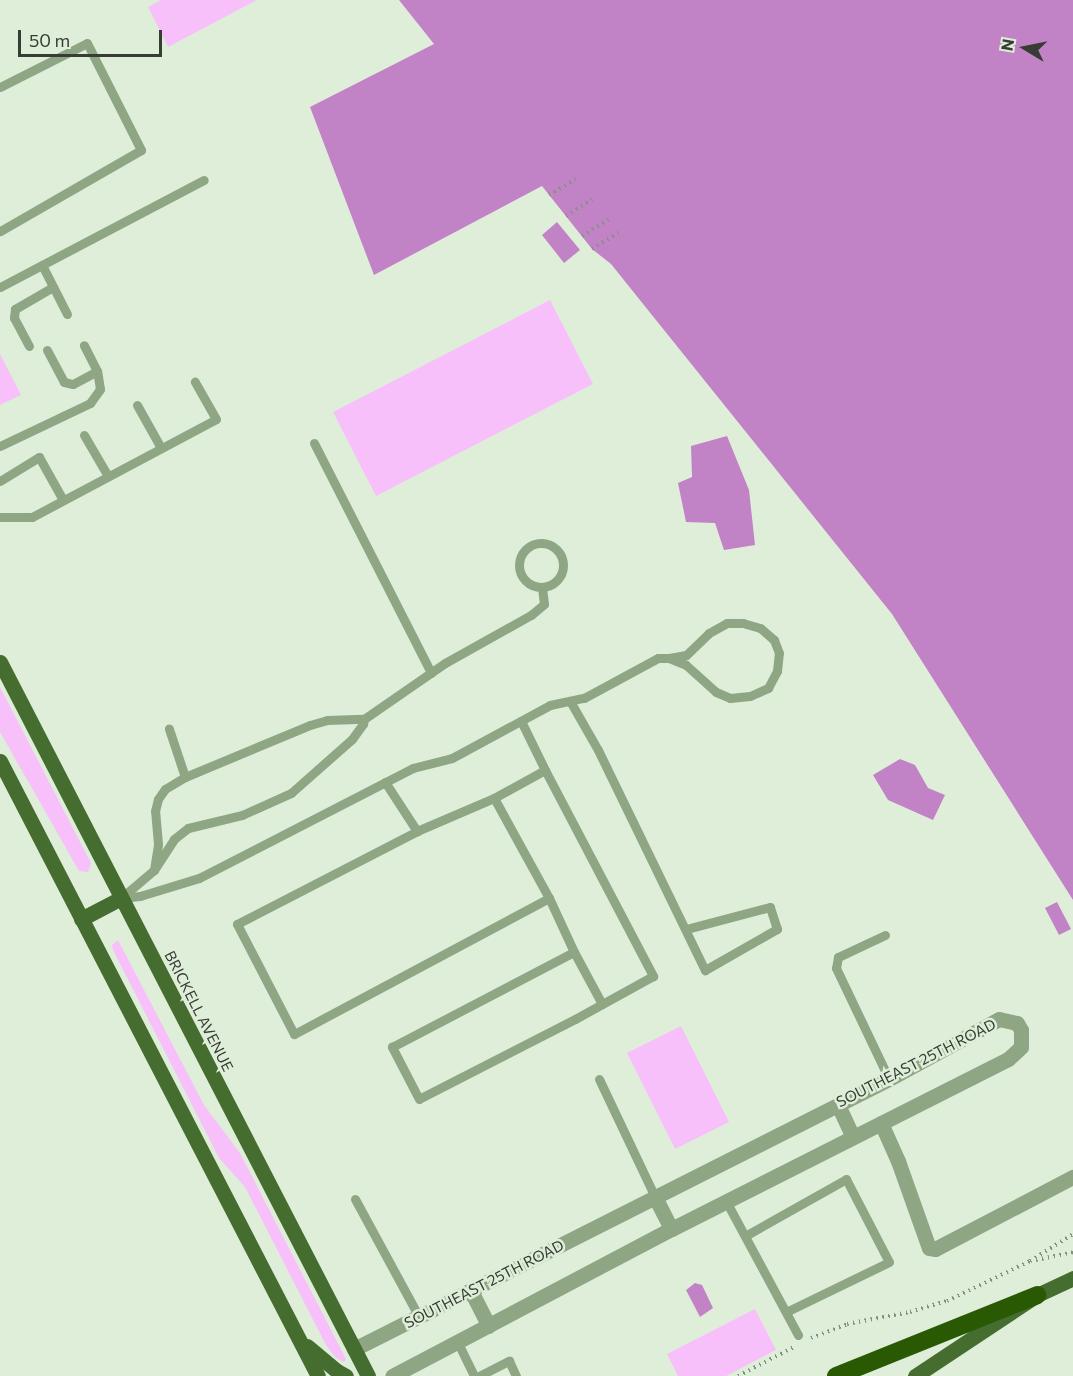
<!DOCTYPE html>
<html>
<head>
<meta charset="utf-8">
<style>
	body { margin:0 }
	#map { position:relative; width:1073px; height:1376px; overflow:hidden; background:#dfeed9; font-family:Commissioner,sans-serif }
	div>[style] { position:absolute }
	.green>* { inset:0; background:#f8c0fb }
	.water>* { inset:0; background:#c282c6 }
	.path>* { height:4px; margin-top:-2px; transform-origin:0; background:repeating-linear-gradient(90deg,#869082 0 1.5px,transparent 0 6px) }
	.service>* { height:9px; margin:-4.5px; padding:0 4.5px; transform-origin:4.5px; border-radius:4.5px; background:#8fa685 }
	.service>.ring { margin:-4.5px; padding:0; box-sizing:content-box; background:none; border:9px solid #8fa685; border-radius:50% }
	.minor>* { height:15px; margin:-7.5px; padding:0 7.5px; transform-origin:7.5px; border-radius:7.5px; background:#8fa685 }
	.primary>* { height:15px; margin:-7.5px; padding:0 7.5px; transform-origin:7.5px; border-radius:7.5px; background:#456d2f }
	.motorway>* { height:18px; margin:-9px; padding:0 9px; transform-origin:9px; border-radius:9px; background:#295903 }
	span { translate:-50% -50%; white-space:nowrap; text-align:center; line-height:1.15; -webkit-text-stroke:5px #dfeed9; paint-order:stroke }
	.street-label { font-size:15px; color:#373d35 }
	.north { position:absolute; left:995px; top:18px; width:60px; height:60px; -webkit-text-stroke:4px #dfeed9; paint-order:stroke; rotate:280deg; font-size:16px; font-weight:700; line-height:24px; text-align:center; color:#373d35 }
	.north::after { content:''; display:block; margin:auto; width:21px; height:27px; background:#373d35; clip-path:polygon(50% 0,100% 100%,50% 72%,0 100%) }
	.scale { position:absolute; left:18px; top:30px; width:144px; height:27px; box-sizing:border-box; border:3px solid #373d35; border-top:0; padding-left:8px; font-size:18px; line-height:21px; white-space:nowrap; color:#373d35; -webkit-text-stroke:4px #dfeed9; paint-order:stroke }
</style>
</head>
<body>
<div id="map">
	<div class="green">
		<i style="clip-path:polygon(161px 0,257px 0,168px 47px,148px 7px)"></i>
		<i style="clip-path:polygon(550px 300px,593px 384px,376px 496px,333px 412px)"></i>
		<i style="clip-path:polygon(0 354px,21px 395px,0 405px)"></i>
		<i style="clip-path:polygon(0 687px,91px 863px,88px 872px,79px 871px,0 732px)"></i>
		<i style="clip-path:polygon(118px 940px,204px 1105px,240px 1153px,346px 1359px,344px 1362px,335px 1357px,326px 1345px,245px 1187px,219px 1158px,113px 950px,112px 945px)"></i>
		<i style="clip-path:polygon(681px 1026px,729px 1122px,675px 1149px,627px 1053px)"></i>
		<i style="clip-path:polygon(755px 1309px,776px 1350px,726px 1376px,678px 1376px,667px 1354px)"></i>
	</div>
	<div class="water">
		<i style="clip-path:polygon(399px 0,1073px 0,1073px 900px,892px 614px,611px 264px,592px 249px,542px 186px,374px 275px,310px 107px,434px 44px)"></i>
		<i style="clip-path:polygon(557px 222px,580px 250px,564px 263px,542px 235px)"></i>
		<i style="clip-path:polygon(727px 436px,749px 490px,755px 545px,724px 550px,715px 523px,686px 522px,678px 483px,692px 477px,691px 446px)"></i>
		<i style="clip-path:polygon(900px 759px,915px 765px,928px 788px,945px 795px,933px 820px,888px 800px,873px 775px)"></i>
		<i style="clip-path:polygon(1057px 902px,1071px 929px,1059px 935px,1045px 908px)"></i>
		<i style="clip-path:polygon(695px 1283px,702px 1285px,713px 1308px,700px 1317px,686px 1290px)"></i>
	</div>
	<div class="path">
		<i style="left:549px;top:195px;width:31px;rotate:-31deg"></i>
		<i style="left:566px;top:216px;width:31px;rotate:-33deg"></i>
		<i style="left:582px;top:236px;width:31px;rotate:-32deg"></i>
		<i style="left:592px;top:249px;width:31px;rotate:-32deg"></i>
		<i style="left:1036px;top:1260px;width:38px;rotate:-12deg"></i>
		<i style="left:811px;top:1338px;width:39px;rotate:-21deg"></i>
		<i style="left:847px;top:1324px;width:64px;rotate:-10.8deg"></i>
		<i style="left:910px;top:1312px;width:39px;rotate:-17deg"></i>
		<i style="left:947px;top:1301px;width:92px;rotate:-25.7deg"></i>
		<i style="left:1030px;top:1261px;width:51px;rotate:-32.1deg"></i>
		<i style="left:738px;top:1376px;width:63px;rotate:-27.4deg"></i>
	</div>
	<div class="service">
		<i style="left:0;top:87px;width:97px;rotate:-26.8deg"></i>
		<i style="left:87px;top:43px;width:120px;rotate:63.2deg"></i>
		<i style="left:141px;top:150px;width:163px;rotate:150.1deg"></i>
		<i style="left:42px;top:265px;width:55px;rotate:63deg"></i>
		<i style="left:0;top:287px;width:230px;rotate:-27.7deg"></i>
		<i style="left:29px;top:346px;width:32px;rotate:-118deg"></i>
		<i style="left:14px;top:318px;width:9px;rotate:-84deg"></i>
		<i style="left:15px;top:309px;width:44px;rotate:-30.1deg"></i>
		<i style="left:47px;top:350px;width:36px;rotate:62deg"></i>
		<i style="left:64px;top:382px;width:9px;rotate:13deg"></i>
		<i style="left:73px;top:384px;width:27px;rotate:-28deg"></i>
		<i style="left:137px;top:405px;width:49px;rotate:60.8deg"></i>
		<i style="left:84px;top:435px;width:48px;rotate:59.7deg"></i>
		<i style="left:314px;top:443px;width:258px;rotate:63deg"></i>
		<i style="left:0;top:446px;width:100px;rotate:-25.5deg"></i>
		<i style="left:90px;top:403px;width:17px;rotate:-54deg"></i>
		<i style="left:100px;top:389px;width:18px;rotate:-99deg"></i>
		<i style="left:97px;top:371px;width:29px;rotate:-117deg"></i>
		<i style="left:0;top:481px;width:46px;rotate:-31.6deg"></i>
		<i style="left:39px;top:457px;width:49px;rotate:60.8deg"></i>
		<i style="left:0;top:517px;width:32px"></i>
		<i style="left:32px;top:517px;width:208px;rotate:-28deg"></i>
		<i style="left:216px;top:419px;width:43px;rotate:-119.6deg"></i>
		<i class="ring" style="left:519px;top:543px;width:35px;height:35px"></i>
		<i style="left:570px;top:701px;width:56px;rotate:60.3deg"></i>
		<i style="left:598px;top:750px;width:245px;rotate:64.1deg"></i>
		<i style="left:705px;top:970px;width:83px;rotate:-29.7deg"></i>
		<i style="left:777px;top:929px;width:23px;rotate:-108deg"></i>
		<i style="left:770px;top:907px;width:86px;rotate:165.2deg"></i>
		<i style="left:521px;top:721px;width:55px;rotate:63.9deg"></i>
		<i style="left:185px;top:777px;width:135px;rotate:-22.6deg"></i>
		<i style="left:310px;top:725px;width:18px;rotate:-16deg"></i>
		<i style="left:327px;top:720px;width:37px;rotate:-2deg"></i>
		<i style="left:364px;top:719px;width:98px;rotate:-34.7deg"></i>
		<i style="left:445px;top:663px;width:98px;rotate:-29.2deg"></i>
		<i style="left:531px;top:615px;width:17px;rotate:-40deg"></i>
		<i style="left:544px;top:604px;width:16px;rotate:-97deg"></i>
		<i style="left:385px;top:782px;width:59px;rotate:56.9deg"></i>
		<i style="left:417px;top:831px;width:84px;rotate:-23.2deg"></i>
		<i style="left:494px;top:798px;width:58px;rotate:-28.8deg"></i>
		<i style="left:545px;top:770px;width:233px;rotate:62.3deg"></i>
		<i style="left:653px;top:976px;width:89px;rotate:151.1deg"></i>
		<i style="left:575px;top:1019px;width:175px;rotate:152.9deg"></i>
		<i style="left:419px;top:1099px;width:59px;rotate:-117.4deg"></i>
		<i style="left:392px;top:1047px;width:205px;rotate:-27.6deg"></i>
		<i style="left:574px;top:952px;width:60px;rotate:-114.8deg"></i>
		<i style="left:549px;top:898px;width:289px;rotate:151.9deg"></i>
		<i style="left:294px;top:1034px;width:124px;rotate:-117.4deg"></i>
		<i style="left:237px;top:924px;width:203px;rotate:-27.3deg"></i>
		<i style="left:494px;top:798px;width:114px;rotate:61.2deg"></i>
		<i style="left:154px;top:870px;width:26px;rotate:-81deg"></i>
		<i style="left:158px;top:844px;width:33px;rotate:-95deg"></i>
		<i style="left:155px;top:811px;width:12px;rotate:-76deg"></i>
		<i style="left:158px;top:799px;width:12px;rotate:-55deg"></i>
		<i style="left:165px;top:789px;width:23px;rotate:-31deg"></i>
		<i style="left:185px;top:777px;width:51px;rotate:-108.4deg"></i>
		<i style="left:121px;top:898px;width:19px;rotate:-6deg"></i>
		<i style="left:140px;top:896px;width:62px;rotate:-17deg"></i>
		<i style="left:199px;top:878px;width:241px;rotate:-27.2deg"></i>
		<i style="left:413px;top:768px;width:40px;rotate:-14.4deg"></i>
		<i style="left:452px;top:758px;width:111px;rotate:-28.4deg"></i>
		<i style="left:550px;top:705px;width:35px;rotate:-12deg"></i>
		<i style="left:584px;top:698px;width:84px;rotate:-28.4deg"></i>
		<i style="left:658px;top:658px;width:11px"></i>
		<i style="left:669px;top:658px;width:18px;rotate:22deg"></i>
		<i style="left:686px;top:665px;width:40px;rotate:42deg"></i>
		<i style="left:716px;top:692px;width:15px;rotate:23deg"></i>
		<i style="left:730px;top:698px;width:20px;rotate:-6deg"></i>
		<i style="left:750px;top:696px;width:20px;rotate:-24deg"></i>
		<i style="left:768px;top:688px;width:19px;rotate:-62deg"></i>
		<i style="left:777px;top:671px;width:18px;rotate:-84deg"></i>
		<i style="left:779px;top:653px;width:14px;rotate:-111deg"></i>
		<i style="left:774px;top:640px;width:18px;rotate:-139deg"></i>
		<i style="left:760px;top:628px;width:18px;rotate:-164deg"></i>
		<i style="left:743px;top:623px;width:16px;rotate:180deg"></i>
		<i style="left:727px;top:623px;width:21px;rotate:151deg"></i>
		<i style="left:709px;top:633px;width:32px;rotate:136deg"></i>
		<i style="left:686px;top:655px;width:17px;rotate:170deg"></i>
		<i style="left:121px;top:898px;width:43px;rotate:-40.3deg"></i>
		<i style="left:154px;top:870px;width:37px;rotate:-57deg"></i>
		<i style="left:174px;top:839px;width:18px;rotate:-38deg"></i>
		<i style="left:188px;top:828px;width:56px;rotate:-13.5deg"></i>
		<i style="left:242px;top:815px;width:54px;rotate:-24.2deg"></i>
		<i style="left:291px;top:793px;width:81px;rotate:-41.5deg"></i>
		<i style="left:352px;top:739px;width:19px;rotate:-54deg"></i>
		<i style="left:363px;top:724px;width:5px;rotate:-79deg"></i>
		<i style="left:885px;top:935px;width:52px;rotate:154.9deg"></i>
		<i style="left:838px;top:957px;width:11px;rotate:100deg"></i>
		<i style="left:836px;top:968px;width:123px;rotate:64.5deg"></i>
		<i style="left:574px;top:952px;width:59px;rotate:61.7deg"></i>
		<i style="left:599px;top:1079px;width:131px;rotate:64.6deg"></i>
		<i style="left:355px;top:1199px;width:134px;rotate:61.5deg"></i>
		<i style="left:727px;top:1203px;width:150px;rotate:61.7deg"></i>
		<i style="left:745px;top:1236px;width:116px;rotate:-29.4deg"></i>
		<i style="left:846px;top:1179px;width:93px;rotate:62.6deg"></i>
		<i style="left:889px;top:1262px;width:114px;rotate:154.1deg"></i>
		<i style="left:458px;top:1343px;width:37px;rotate:64deg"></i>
		<i style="left:479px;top:1376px;width:34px;rotate:-27deg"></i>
		<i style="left:509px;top:1361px;width:17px;rotate:65deg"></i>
	</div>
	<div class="minor">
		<i style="left:838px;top:1105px;width:35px;rotate:65deg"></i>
		<i style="left:881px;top:1123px;width:42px;rotate:65.9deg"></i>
		<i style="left:898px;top:1161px;width:92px;rotate:70.4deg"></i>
		<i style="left:929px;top:1248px;width:6px;rotate:9deg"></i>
		<i style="left:935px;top:1249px;width:156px;rotate:-27.6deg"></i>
		<i style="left:655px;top:1197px;width:36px;rotate:63deg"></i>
		<i style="left:471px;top:1291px;width:39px;rotate:63deg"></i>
		<i style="left:354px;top:1349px;width:599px;rotate:-26.78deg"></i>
		<i style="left:889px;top:1079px;width:125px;rotate:-28.6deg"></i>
		<i style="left:999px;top:1019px;width:18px;rotate:13deg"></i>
		<i style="left:1017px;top:1023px;width:8px;rotate:60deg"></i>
		<i style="left:1021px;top:1030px;width:17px;rotate:90deg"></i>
		<i style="left:1021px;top:1047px;width:18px;rotate:137deg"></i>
		<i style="left:1008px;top:1059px;width:377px;rotate:153.2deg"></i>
		<i style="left:671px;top:1229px;width:315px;rotate:152.2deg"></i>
	</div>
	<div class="primary">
		<i style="left:0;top:662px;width:803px;rotate:62.73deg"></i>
		<i style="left:0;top:761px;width:692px;rotate:62.66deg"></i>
		<i style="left:81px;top:919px;width:45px;rotate:-27.7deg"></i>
		<i style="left:307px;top:1346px;width:39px;rotate:40deg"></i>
		<i style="left:337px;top:1371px;width:10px;rotate:29deg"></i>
		<i style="left:915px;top:1376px;width:146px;rotate:-33.6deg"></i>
		<i style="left:1037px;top:1295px;width:40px;rotate:-25deg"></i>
	</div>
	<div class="motorway">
		<i style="left:836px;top:1376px;width:217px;rotate:-21.9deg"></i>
	</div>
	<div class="street-label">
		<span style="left:199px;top:1011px;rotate:63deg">BRICKELL AVENUE</span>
		<span style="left:916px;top:1063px;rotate:-27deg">SOUTHEAST 25TH ROAD</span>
		<span style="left:484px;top:1284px;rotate:-27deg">SOUTHEAST 25TH ROAD</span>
	</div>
	<div class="north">N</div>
	<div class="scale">50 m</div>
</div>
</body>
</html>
